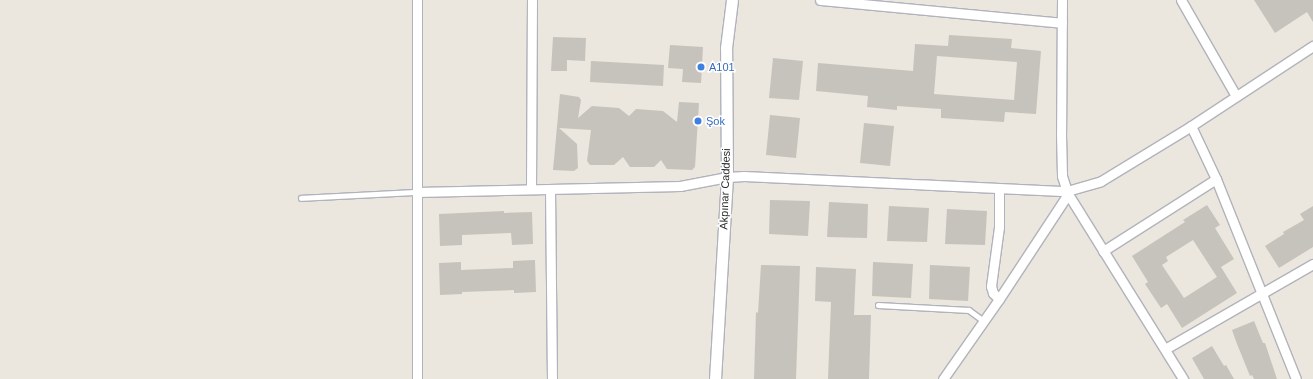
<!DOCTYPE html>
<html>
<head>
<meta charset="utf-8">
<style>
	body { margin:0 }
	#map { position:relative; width:1313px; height:379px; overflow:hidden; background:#ebe6de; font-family:Helvetica,sans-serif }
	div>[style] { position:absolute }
	.building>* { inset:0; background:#c6c3bd }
	.roads { filter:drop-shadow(1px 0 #b1b3bc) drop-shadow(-1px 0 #b1b3bc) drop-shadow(0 1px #b1b3bc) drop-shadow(0 -1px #b1b3bc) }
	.service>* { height:4.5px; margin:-2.25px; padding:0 2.25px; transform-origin:2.25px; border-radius:2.25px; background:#fff }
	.minor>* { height:9px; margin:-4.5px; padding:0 4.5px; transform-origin:4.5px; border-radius:4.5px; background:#fff }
	.tertiary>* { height:11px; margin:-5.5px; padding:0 5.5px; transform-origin:5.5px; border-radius:5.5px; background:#fff }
	.dots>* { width:11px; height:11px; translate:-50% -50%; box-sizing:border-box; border:2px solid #fff; border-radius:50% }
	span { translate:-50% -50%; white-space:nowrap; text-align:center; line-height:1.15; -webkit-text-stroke:3px #fff; paint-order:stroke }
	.shop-label { font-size:11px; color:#366cbe }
	.left { translate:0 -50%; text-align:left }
	.street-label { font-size:11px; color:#2a2a2a }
</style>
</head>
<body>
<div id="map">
	<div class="building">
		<i style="clip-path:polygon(1254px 0,1313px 0,1313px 22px,1307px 12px,1275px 33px)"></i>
		<i style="clip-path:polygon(evenodd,949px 35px,1012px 39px,1011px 48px,1041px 51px,1036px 114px,1005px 112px,1004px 122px,941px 118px,941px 109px,897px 106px,897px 110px,867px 107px,868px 96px,816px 91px,818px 63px,913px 71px,915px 44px,948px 46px,949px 35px,937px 56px,1017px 62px,1014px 100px,934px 94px,937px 56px)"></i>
		<i style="clip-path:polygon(553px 37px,586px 38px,585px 61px,567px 60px,567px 71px,551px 71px)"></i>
		<i style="clip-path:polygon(670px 45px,703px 47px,701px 83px,682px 82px,683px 69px,668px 68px)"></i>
		<i style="clip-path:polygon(773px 58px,803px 61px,799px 100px,769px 98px)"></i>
		<i style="clip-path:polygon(591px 61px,664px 65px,663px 86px,590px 82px)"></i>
		<i style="clip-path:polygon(560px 94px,579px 97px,581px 100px,578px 118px,592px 106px,619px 108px,629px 116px,636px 109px,663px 111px,677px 122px,679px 102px,699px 103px,695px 167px,692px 170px,667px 169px,661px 160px,654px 167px,630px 167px,623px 157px,614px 165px,590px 165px,587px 161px,591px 130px,559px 128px,577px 144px,578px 168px,574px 171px,553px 170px)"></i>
		<i style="clip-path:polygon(770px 115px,800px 118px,796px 158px,766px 155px)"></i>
		<i style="clip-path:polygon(864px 123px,894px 126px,890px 166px,860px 163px)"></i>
		<i style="clip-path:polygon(770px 200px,810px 201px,808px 236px,769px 234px)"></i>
		<i style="clip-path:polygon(829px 202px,868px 204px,867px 238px,827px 237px)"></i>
		<i style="clip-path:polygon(evenodd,1207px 205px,1220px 225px,1215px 228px,1234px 259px,1221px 267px,1237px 293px,1182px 328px,1167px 304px,1161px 308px,1145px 284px,1148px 282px,1132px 256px,1185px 222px,1183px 220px,1207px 205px,1193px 240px,1217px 277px,1184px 298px,1162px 265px,1168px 261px,1166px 257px,1193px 240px)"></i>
		<i style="clip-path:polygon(889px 206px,929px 208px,927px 242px,887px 241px)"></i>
		<i style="clip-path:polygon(1313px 206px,1313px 247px,1279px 268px,1265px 246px,1284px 234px,1283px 232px,1304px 220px,1300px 214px)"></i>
		<i style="clip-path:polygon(947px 209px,987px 211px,985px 245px,945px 244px)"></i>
		<i style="clip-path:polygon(504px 211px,504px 213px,532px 212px,533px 244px,512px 245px,511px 233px,462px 235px,462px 245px,440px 246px,439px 214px)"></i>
		<i style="clip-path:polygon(535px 260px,536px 292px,514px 293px,514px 290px,462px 292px,462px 294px,440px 295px,439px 263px,461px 262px,461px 270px,513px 268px,513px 261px)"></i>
		<i style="clip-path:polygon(873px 262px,913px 264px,911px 298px,872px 296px)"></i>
		<i style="clip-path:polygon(761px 265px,800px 266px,796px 379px,754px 379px,756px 312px,758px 313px)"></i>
		<i style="clip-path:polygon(930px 265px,970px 267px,968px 301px,929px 299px)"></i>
		<i style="clip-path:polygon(816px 267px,856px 269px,854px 315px,871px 315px,869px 379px,828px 379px,831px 302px,815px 301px)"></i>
		<i style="clip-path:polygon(1254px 321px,1263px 343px,1265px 343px,1277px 379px,1254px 379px,1252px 375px,1250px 376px,1237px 344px,1232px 330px)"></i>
		<i style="clip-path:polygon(1212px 346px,1224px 366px,1226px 365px,1234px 379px,1204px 379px,1192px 358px)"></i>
	</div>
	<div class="roads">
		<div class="service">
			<i style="left:301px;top:198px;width:116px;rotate:-3deg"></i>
			<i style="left:878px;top:305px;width:91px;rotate:3.1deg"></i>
			<i style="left:969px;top:310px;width:19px;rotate:36deg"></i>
		</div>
		<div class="minor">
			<i style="left:820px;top:0;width:243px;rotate:5.4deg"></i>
			<i style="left:1062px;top:0;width:134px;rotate:90.4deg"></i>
			<i style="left:1061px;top:134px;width:42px;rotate:88.6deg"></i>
			<i style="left:1062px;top:176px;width:19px;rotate:72deg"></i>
			<i style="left:1068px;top:194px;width:218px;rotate:58.1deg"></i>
			<i style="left:1181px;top:0;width:111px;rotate:60.2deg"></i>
			<i style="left:1191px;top:126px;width:59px;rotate:64.7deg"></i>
			<i style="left:1216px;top:179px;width:215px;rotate:68.2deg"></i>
			<i style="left:999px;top:188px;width:39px;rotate:90deg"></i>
			<i style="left:999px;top:227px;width:60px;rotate:97.7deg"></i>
			<i style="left:991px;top:286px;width:7px;rotate:74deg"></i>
			<i style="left:993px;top:293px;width:8px;rotate:45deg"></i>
			<i style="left:531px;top:189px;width:189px;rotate:-89.7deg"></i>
			<i style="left:550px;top:189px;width:190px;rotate:89.4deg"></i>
			<i style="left:417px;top:192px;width:263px;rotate:-1.3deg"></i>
			<i style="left:680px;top:186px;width:48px;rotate:-10.8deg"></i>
			<i style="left:727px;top:177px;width:17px;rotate:-3deg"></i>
			<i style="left:744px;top:176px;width:323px;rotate:2.7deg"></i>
			<i style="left:1067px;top:191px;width:35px;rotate:-16deg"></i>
			<i style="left:1101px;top:181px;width:105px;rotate:-31.4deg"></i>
			<i style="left:1191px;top:126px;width:146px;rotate:-33.3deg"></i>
			<i style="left:1103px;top:251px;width:134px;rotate:-32.5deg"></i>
			<i style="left:1165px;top:349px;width:171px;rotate:-29.9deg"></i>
			<i style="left:417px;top:379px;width:379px;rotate:-90deg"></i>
			<i style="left:943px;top:379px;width:98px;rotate:-55deg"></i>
			<i style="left:999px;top:299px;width:126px;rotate:-56.7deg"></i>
		</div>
		<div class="tertiary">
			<i style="left:715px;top:379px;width:202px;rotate:-86.6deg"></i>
			<i style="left:727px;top:177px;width:129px;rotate:-90.4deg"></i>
			<i style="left:726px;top:48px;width:48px;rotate:-82.9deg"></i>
		</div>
	</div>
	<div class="dots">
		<i style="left:701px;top:67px;background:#3f7fe0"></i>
		<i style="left:698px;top:121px;background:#3f7fe0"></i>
	</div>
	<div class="shop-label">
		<span class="left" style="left:709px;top:67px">A101</span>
		<span class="left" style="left:706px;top:121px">Şok</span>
	</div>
	<div class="street-label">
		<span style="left:725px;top:189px;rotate:-88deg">Akpınar Caddesi</span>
	</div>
</div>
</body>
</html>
